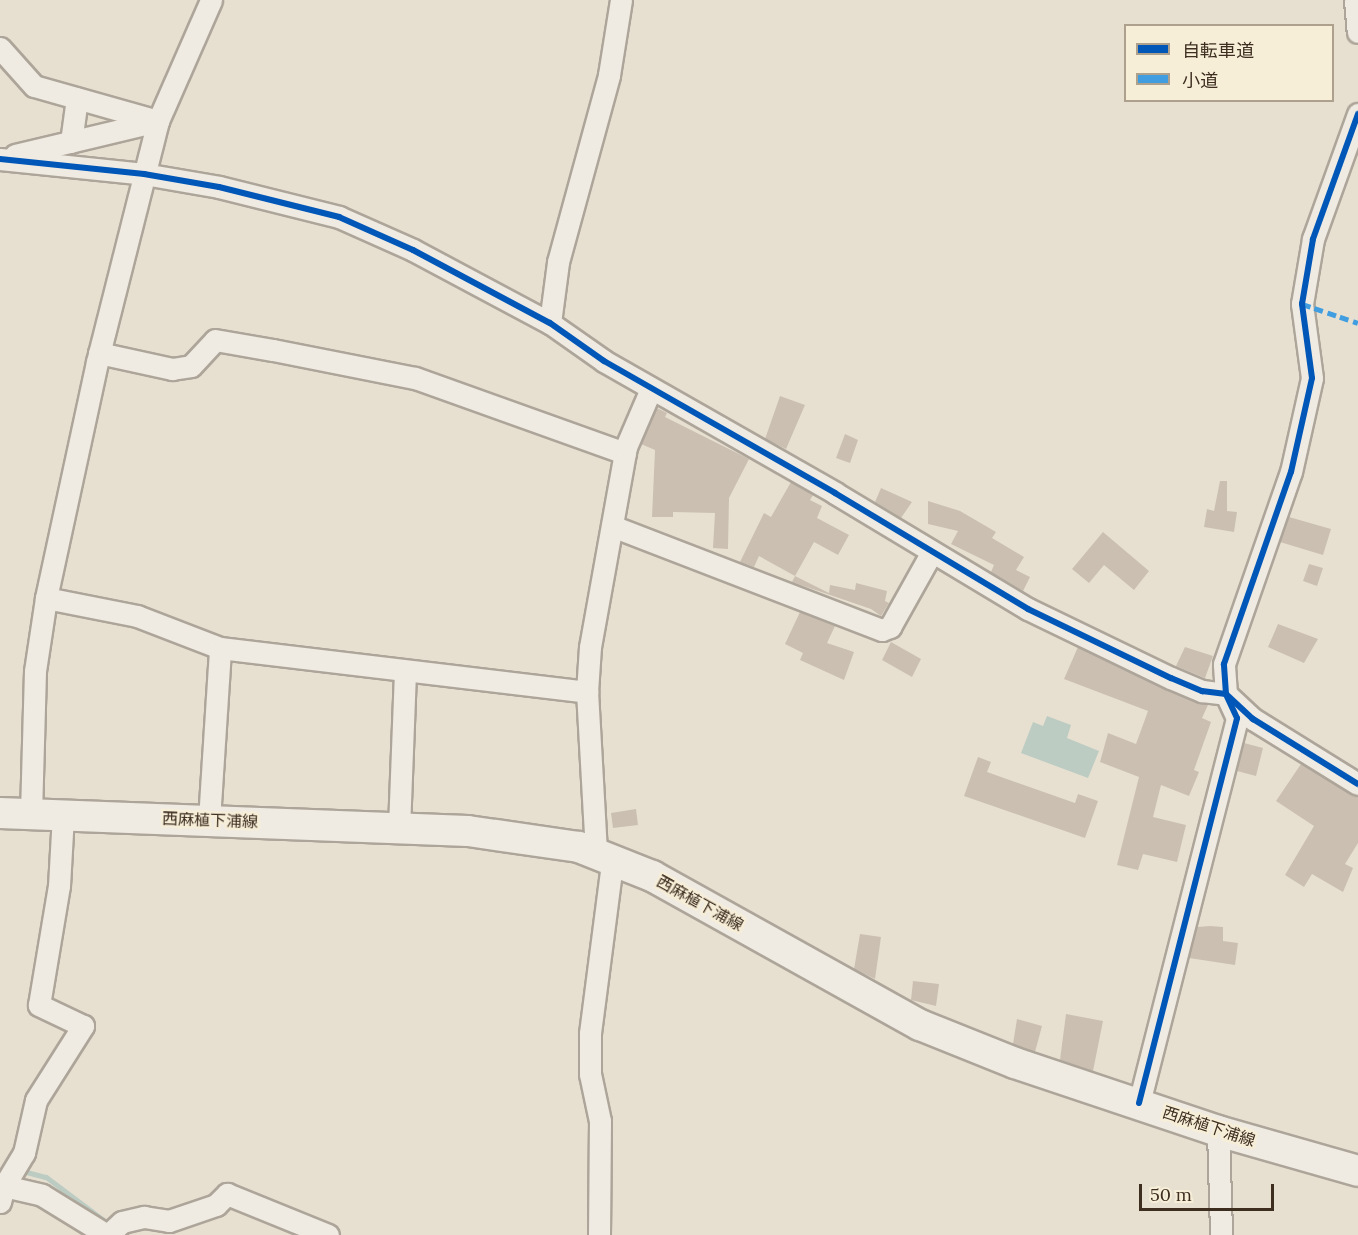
<!DOCTYPE html>
<html>
<head>
<meta charset="utf-8">
<style>
	body { margin:0 }
	#map { position:relative; width:1358px; height:1235px; overflow:hidden; background:#e7e0d1; font-family:Lora,"Noto Sans JP",serif }
	div>[style] { position:absolute }
	.water>* { inset:0; background:#bcccc2 }
	.stream>* { height:5px; margin:-2.5px; padding:0 2.5px; transform-origin:2.5px; border-radius:2.5px; background:#bcccc2 }
	.building>* { inset:0; background:#cbbfb2 }
	.roads { filter:drop-shadow(2px 0 #ada599) drop-shadow(-2px 0 #ada599) drop-shadow(0 2px #ada599) drop-shadow(0 -2px #ada599) }
	.street>* { height:21px; margin:-10.5px; padding:0 10.5px; transform-origin:10.5px; border-radius:10.5px; background:#efebe3 }
	.secondary>* { height:30px; margin:-15px; padding:0 15px; transform-origin:15px; border-radius:15px; background:#efebe3 }
	.quiet>* { height:4.5px; margin-top:-2.25px; transform-origin:0; background:repeating-linear-gradient(90deg,#3f9de0 0 9px,transparent 0 13.5px) }
	.cycleway>* { height:6px; margin:-3px; padding:0 3px; transform-origin:3px; border-radius:3px; background:#0057b8 }
	span { translate:-50% -50%; white-space:nowrap; text-align:center; line-height:1.15; -webkit-text-stroke:5px #f7eed8; paint-order:stroke }
	.street-label { font-size:16px; color:#3d2e20 }
	.legend { position:absolute; left:1124px; top:24px; width:210px; height:78px; box-sizing:border-box; background:#f7eed8; border:2px solid #ada18e; margin:0; padding:8px 10px; list-style:none; font-size:18px; color:#3d2e20 }
	.legend li { display:flex; align-items:center; gap:12px; height:30px }
	.legend b { width:30px; border:2px solid #ada18e }
	.scale { position:absolute; left:1139px; top:1184px; width:135px; height:27px; box-sizing:border-box; border:3px solid #3d2e20; border-top:0; padding-left:8px; font-size:18px; line-height:21px; white-space:nowrap; color:#3d2e20; -webkit-text-stroke:4px #f7eed8; paint-order:stroke }
</style>
</head>
<body>
<div id="map">
	<div class="water">
		<i style="clip-path:polygon(1047px 716px,1071px 725px,1067px 738px,1099px 751px,1088px 778px,1021px 753px,1033px 722px,1043px 726px)"></i>
	</div>
	<div class="stream">
		<i style="left:19px;top:1170px;width:28px;rotate:15deg"></i>
		<i style="left:46px;top:1177px;width:80px;rotate:36.9deg"></i>
	</div>
	<div class="building">
		<i style="clip-path:polygon(780px 396px,805px 405px,786px 449px,765px 439px)"></i>
		<i style="clip-path:polygon(657px 408px,667px 413px,665px 417px,749px 459px,729px 498px,728px 549px,713px 548px,715px 513px,673px 512px,673px 517px,652px 517px,655px 450px,641px 444px)"></i>
		<i style="clip-path:polygon(845px 434px,858px 440px,850px 463px,836px 458px)"></i>
		<i style="clip-path:polygon(1220px 481px,1227px 481px,1227px 511px,1237px 512px,1234px 532px,1204px 527px,1207px 509px,1214px 511px)"></i>
		<i style="clip-path:polygon(791px 482px,813px 495px,810px 500px,822px 506px,817px 518px,849px 535px,838px 555px,814px 542px,795px 576px,759px 556px,754px 567px,740px 562px,764px 513px,771px 517px)"></i>
		<i style="clip-path:polygon(881px 488px,912px 502px,901px 518px,875px 502px)"></i>
		<i style="clip-path:polygon(928px 501px,960px 511px,996px 532px,992px 538px,1024px 557px,1016px 570px,1030px 577px,1023px 591px,991px 572px,994px 565px,951px 544px,958px 531px,928px 524px)"></i>
		<i style="clip-path:polygon(1289px 517px,1331px 529px,1323px 555px,1280px 542px)"></i>
		<i style="clip-path:polygon(1103px 532px,1149px 571px,1134px 590px,1104px 565px,1089px 583px,1072px 569px)"></i>
		<i style="clip-path:polygon(1309px 564px,1323px 568px,1317px 586px,1303px 581px)"></i>
		<i style="clip-path:polygon(795px 576px,829px 593px,830px 585px,855px 590px,856px 583px,887px 591px,885px 601px,889px 603px,881px 616px,871px 609px,792px 582px)"></i>
		<i style="clip-path:polygon(800px 612px,835px 626px,827px 643px,854px 652px,844px 680px,800px 660px,803px 653px,785px 644px)"></i>
		<i style="clip-path:polygon(1278px 624px,1318px 639px,1304px 663px,1268px 647px)"></i>
		<i style="clip-path:polygon(891px 642px,921px 659px,912px 677px,882px 660px)"></i>
		<i style="clip-path:polygon(1078px 647px,1165px 689px,1208px 705px,1202px 718px,1211px 722px,1194px 770px,1199px 772px,1189px 796px,1161px 785px,1153px 817px,1186px 825px,1177px 862px,1143px 854px,1138px 870px,1117px 865px,1139px 777px,1100px 762px,1108px 733px,1136px 744px,1148px 711px,1064px 679px)"></i>
		<i style="clip-path:polygon(1185px 647px,1213px 656px,1205px 678px,1176px 666px)"></i>
		<i style="clip-path:polygon(1244px 743px,1263px 748px,1256px 776px,1237px 771px)"></i>
		<i style="clip-path:polygon(978px 757px,991px 762px,987px 772px,1075px 803px,1078px 794px,1098px 801px,1085px 838px,964px 796px)"></i>
		<i style="clip-path:polygon(1301px 764px,1358px 797px,1358px 843px,1345px 864px,1353px 868px,1343px 892px,1312px 874px,1304px 887px,1285px 875px,1314px 826px,1276px 801px)"></i>
		<i style="clip-path:polygon(636px 809px,638px 825px,613px 828px,611px 813px)"></i>
		<i style="clip-path:polygon(1210px 926px,1223px 927px,1223px 941px,1238px 943px,1235px 965px,1189px 958px,1197px 927px)"></i>
		<i style="clip-path:polygon(860px 934px,881px 937px,875px 979px,854px 969px)"></i>
		<i style="clip-path:polygon(913px 981px,939px 984px,936px 1006px,911px 1000px)"></i>
		<i style="clip-path:polygon(1066px 1014px,1103px 1021px,1093px 1071px,1060px 1060px)"></i>
		<i style="clip-path:polygon(1017px 1019px,1042px 1026px,1035px 1052px,1013px 1044px)"></i>
	</div>
	<div class="roads">
		<div class="street">
			<i style="left:1355px;top:0;width:32px;rotate:85deg"></i>
			<i style="left:0;top:48px;width:51px;rotate:48.2deg"></i>
			<i style="left:34px;top:86px;width:129px;rotate:15.8deg"></i>
			<i style="left:71px;top:142px;width:44px;rotate:-82.2deg"></i>
			<i style="left:15px;top:155px;width:143px;rotate:-13.4deg"></i>
			<i style="left:0;top:159px;width:145px;rotate:5.9deg"></i>
			<i style="left:144px;top:174px;width:76px;rotate:9.8deg"></i>
			<i style="left:219px;top:187px;width:124px;rotate:14deg"></i>
			<i style="left:339px;top:217px;width:81px;rotate:24deg"></i>
			<i style="left:413px;top:250px;width:155px;rotate:28.1deg"></i>
			<i style="left:550px;top:323px;width:66px;rotate:35.1deg"></i>
			<i style="left:604px;top:361px;width:266px;rotate:29.7deg"></i>
			<i style="left:835px;top:493px;width:225px;rotate:31deg"></i>
			<i style="left:1028px;top:609px;width:159px;rotate:25.8deg"></i>
			<i style="left:1171px;top:678px;width:34px;rotate:23deg"></i>
			<i style="left:1202px;top:691px;width:24px;rotate:7deg"></i>
			<i style="left:1226px;top:694px;width:37px;rotate:43deg"></i>
			<i style="left:1253px;top:719px;width:123px;rotate:31.8deg"></i>
			<i style="left:550px;top:323px;width:62px;rotate:-82.5deg"></i>
			<i style="left:558px;top:262px;width:194px;rotate:-74.7deg"></i>
			<i style="left:609px;top:75px;width:76px;rotate:-80.9deg"></i>
			<i style="left:99px;top:353px;width:75px;rotate:12.4deg"></i>
			<i style="left:172px;top:369px;width:19px;rotate:-9deg"></i>
			<i style="left:191px;top:366px;width:35px;rotate:-47deg"></i>
			<i style="left:215px;top:340px;width:59px;rotate:9.8deg"></i>
			<i style="left:273px;top:350px;width:145px;rotate:11.2deg"></i>
			<i style="left:415px;top:378px;width:223px;rotate:19.7deg"></i>
			<i style="left:612px;top:526px;width:289px;rotate:21.1deg"></i>
			<i style="left:882px;top:630px;width:9px;rotate:-21deg"></i>
			<i style="left:890px;top:627px;width:86px;rotate:-60.8deg"></i>
			<i style="left:46px;top:598px;width:93px;rotate:11.2deg"></i>
			<i style="left:137px;top:616px;width:89px;rotate:21.1deg"></i>
			<i style="left:220px;top:648px;width:370px;rotate:6.8deg"></i>
			<i style="left:31px;top:814px;width:143px;rotate:-88.4deg"></i>
			<i style="left:35px;top:671px;width:74px;rotate:-81.4deg"></i>
			<i style="left:46px;top:598px;width:241px;rotate:-77.8deg"></i>
			<i style="left:97px;top:362px;width:249px;rotate:-75.8deg"></i>
			<i style="left:158px;top:121px;width:132px;rotate:-66.3deg"></i>
			<i style="left:209px;top:820px;width:172px;rotate:-86.3deg"></i>
			<i style="left:399px;top:828px;width:156px;rotate:-87.8deg"></i>
			<i style="left:596px;top:852px;width:160px;rotate:-93.2deg"></i>
			<i style="left:587px;top:692px;width:45px;rotate:-86.2deg"></i>
			<i style="left:590px;top:647px;width:203px;rotate:-79.8deg"></i>
			<i style="left:626px;top:447px;width:63px;rotate:-66.7deg"></i>
			<i style="left:1139px;top:1103px;width:397px;rotate:-75.7deg"></i>
			<i style="left:1237px;top:718px;width:26px;rotate:-115deg"></i>
			<i style="left:1226px;top:694px;width:30px;rotate:-94deg"></i>
			<i style="left:1224px;top:664px;width:203px;rotate:-70.8deg"></i>
			<i style="left:1291px;top:472px;width:96px;rotate:-77.4deg"></i>
			<i style="left:1312px;top:378px;width:75px;rotate:-97.7deg"></i>
			<i style="left:1302px;top:304px;width:66px;rotate:-80.4deg"></i>
			<i style="left:1313px;top:239px;width:133px;rotate:-70.2deg"></i>
			<i style="left:1218px;top:1131px;width:104px;rotate:88.3deg"></i>
			<i style="left:4px;top:1186px;width:39px;rotate:13deg"></i>
			<i style="left:42px;top:1195px;width:76px;rotate:31.6deg"></i>
			<i style="left:0;top:1202px;width:16px;rotate:-76deg"></i>
			<i style="left:4px;top:1186px;width:39px;rotate:-59deg"></i>
			<i style="left:24px;top:1153px;width:54px;rotate:-77.2deg"></i>
			<i style="left:36px;top:1100px;width:88px;rotate:-57.6deg"></i>
			<i style="left:83px;top:1026px;width:49px;rotate:-154.5deg"></i>
			<i style="left:39px;top:1005px;width:121px;rotate:-80.5deg"></i>
			<i style="left:59px;top:886px;width:71px;rotate:-86.8deg"></i>
			<i style="left:108px;top:1235px;width:19px;rotate:-43deg"></i>
			<i style="left:122px;top:1222px;width:23px;rotate:-13deg"></i>
			<i style="left:144px;top:1217px;width:25px;rotate:9deg"></i>
			<i style="left:169px;top:1221px;width:50px;rotate:-18.8deg"></i>
			<i style="left:216px;top:1205px;width:16px;rotate:-45deg"></i>
			<i style="left:227px;top:1194px;width:109px;rotate:22.1deg"></i>
			<i style="left:599px;top:1235px;width:114px;rotate:-89.5deg"></i>
			<i style="left:600px;top:1121px;width:48px;rotate:-102deg"></i>
			<i style="left:590px;top:1074px;width:41px;rotate:-90deg"></i>
			<i style="left:590px;top:1033px;width:177px;rotate:-82.6deg"></i>
		</div>
		<div class="secondary">
			<i style="left:0;top:813px;width:468px;rotate:2.2deg"></i>
			<i style="left:468px;top:831px;width:112px;rotate:8.2deg"></i>
			<i style="left:579px;top:847px;width:79px;rotate:21.7deg"></i>
			<i style="left:652px;top:876px;width:307px;rotate:29.1deg"></i>
			<i style="left:920px;top:1025px;width:102px;rotate:21.8deg"></i>
			<i style="left:1015px;top:1063px;width:214px;rotate:18.5deg"></i>
			<i style="left:1218px;top:1131px;width:146px;rotate:15.9deg"></i>
		</div>
	</div>
	<div class="quiet">
		<i style="left:1302px;top:304px;width:59px;rotate:18.7deg"></i>
	</div>
	<div class="cycleway">
		<i style="left:0;top:159px;width:145px;rotate:5.9deg"></i>
		<i style="left:144px;top:174px;width:76px;rotate:9.8deg"></i>
		<i style="left:219px;top:187px;width:124px;rotate:14deg"></i>
		<i style="left:339px;top:217px;width:81px;rotate:24deg"></i>
		<i style="left:413px;top:250px;width:155px;rotate:28.1deg"></i>
		<i style="left:550px;top:323px;width:66px;rotate:35.1deg"></i>
		<i style="left:604px;top:361px;width:266px;rotate:29.7deg"></i>
		<i style="left:835px;top:493px;width:225px;rotate:31deg"></i>
		<i style="left:1028px;top:609px;width:159px;rotate:25.8deg"></i>
		<i style="left:1171px;top:678px;width:34px;rotate:23deg"></i>
		<i style="left:1202px;top:691px;width:24px;rotate:7deg"></i>
		<i style="left:1226px;top:694px;width:37px;rotate:43deg"></i>
		<i style="left:1253px;top:719px;width:123px;rotate:31.8deg"></i>
		<i style="left:1139px;top:1103px;width:397px;rotate:-75.7deg"></i>
		<i style="left:1237px;top:718px;width:26px;rotate:-115deg"></i>
		<i style="left:1226px;top:694px;width:30px;rotate:-94deg"></i>
		<i style="left:1224px;top:664px;width:203px;rotate:-70.8deg"></i>
		<i style="left:1291px;top:472px;width:96px;rotate:-77.4deg"></i>
		<i style="left:1312px;top:378px;width:75px;rotate:-97.7deg"></i>
		<i style="left:1302px;top:304px;width:66px;rotate:-80.4deg"></i>
		<i style="left:1313px;top:239px;width:133px;rotate:-70.2deg"></i>
	</div>
	<div class="street-label">
		<span style="left:210px;top:820px;rotate:2deg">西麻植下浦線</span>
		<span style="left:700px;top:903px;rotate:29deg">西麻植下浦線</span>
		<span style="left:1209px;top:1126px;rotate:18deg">西麻植下浦線</span>
	</div>
	<ul class="legend">
	<li><b style="height:8px;background:#0057b8"></b>自転車道</li>
	<li><b style="height:8px;background:#3f9de0"></b>小道</li>
	</ul>
	<div class="scale">50 m</div>
</div>
</body>
</html>
